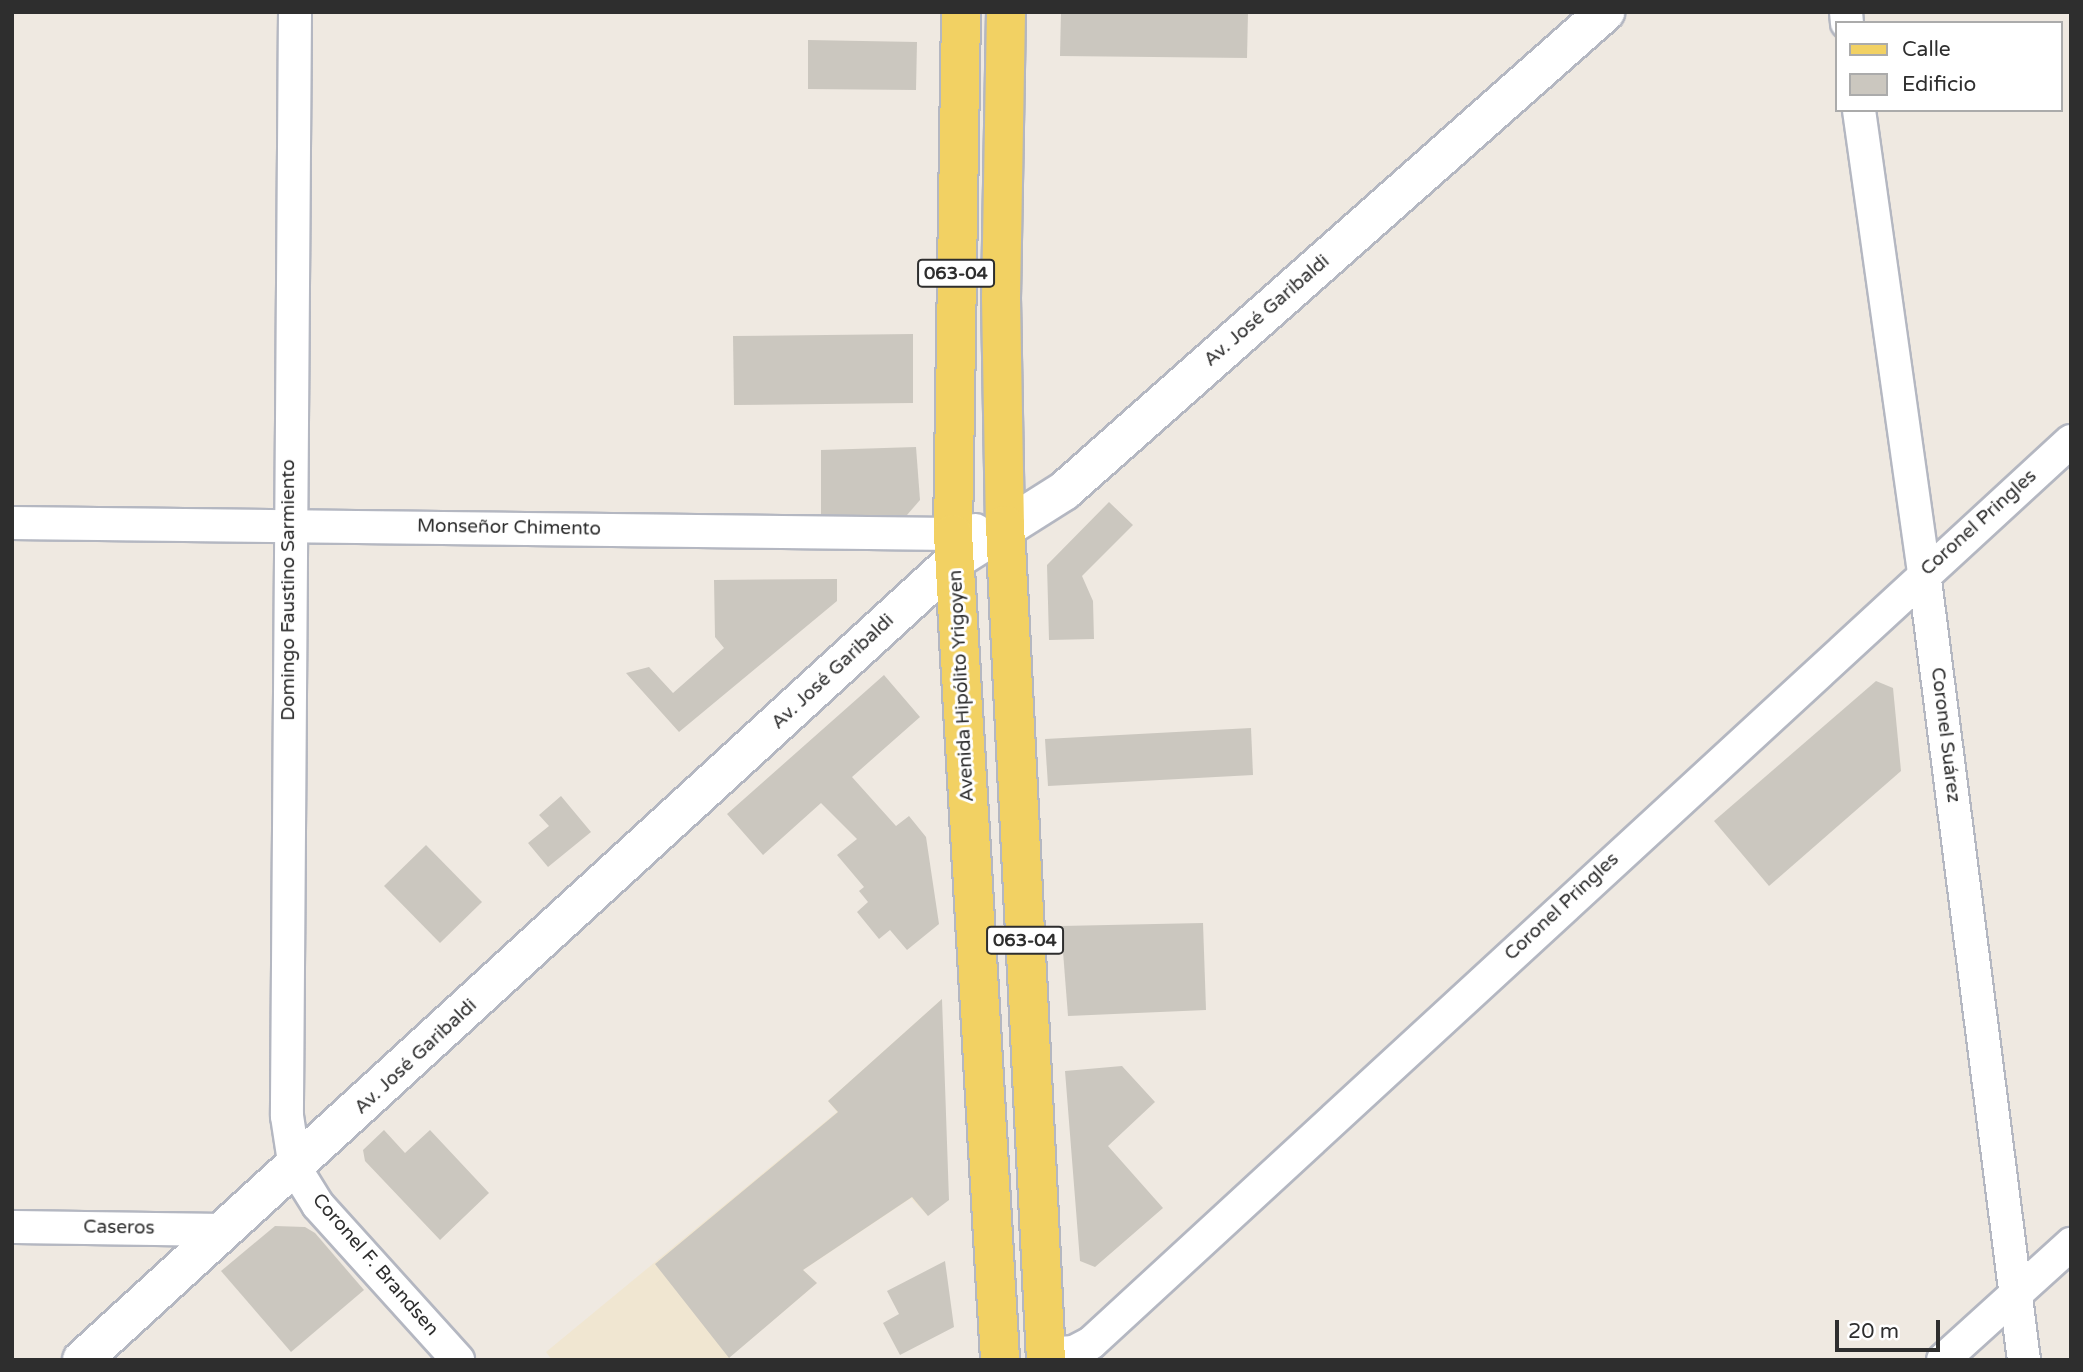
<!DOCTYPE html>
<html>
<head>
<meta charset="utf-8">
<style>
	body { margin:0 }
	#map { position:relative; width:2083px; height:1372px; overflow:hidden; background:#efe9e1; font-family:"Varela Round",sans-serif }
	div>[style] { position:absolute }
	.education>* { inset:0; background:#f0e6d1 }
	.building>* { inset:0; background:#cbc7bf }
	.roads { filter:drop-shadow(2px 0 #b4b7c1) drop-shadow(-2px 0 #b4b7c1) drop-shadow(0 2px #b4b7c1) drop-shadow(0 -2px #b4b7c1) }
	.minor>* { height:32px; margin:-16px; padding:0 16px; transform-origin:16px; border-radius:16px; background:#fff }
	.secondary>* { height:38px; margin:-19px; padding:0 19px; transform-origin:19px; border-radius:19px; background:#fff }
	.primary>* { height:38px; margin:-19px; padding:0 19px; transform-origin:19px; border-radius:19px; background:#f2d163 }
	span { translate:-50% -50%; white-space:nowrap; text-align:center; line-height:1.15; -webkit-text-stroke:6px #fff; paint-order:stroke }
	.shield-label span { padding:2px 5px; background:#fff; border:2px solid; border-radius:5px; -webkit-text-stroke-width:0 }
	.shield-label { font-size:18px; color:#2e2e2e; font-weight:700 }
	.street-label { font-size:19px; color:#2e2e2e }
	.frame { position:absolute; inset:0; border:14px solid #2e2e2e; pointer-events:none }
	.legend { position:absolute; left:1835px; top:21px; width:228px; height:91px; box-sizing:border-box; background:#fff; border:2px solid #ababab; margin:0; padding:9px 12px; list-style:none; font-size:21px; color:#2e2e2e }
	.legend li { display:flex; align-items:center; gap:14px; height:35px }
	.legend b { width:35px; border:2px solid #ababab }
	.scale { position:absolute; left:1835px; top:1320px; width:105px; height:32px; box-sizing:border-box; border:4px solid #2e2e2e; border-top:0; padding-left:9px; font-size:21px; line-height:24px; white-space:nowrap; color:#2e2e2e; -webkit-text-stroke:5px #fff; paint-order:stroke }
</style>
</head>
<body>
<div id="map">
	<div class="education">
		<i style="clip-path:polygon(942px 999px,928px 1216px,911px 1198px,803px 1270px,817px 1283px,726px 1360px,552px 1360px,546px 1352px,837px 1112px,828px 1101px)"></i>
	</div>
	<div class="building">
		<i style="clip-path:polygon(1061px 12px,1248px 12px,1247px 58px,1060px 56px)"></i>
		<i style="clip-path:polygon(808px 40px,917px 42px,916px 90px,808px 89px)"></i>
		<i style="clip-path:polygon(913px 334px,913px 403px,734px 405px,733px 336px)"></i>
		<i style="clip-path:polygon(916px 447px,920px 500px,907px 515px,821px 518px,821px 450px)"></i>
		<i style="clip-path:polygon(1109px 502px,1133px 525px,1082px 576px,1093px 601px,1094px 639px,1049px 640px,1047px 565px)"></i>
		<i style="clip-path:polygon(837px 579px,837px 601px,679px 732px,626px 673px,649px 667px,673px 693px,724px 648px,715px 637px,714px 580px)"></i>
		<i style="clip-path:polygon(884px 675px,920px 717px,852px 777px,896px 826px,909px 816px,926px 837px,939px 924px,907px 950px,890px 930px,879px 939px,857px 912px,868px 902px,859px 891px,864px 887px,837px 855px,857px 839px,821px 803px,763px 855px,727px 814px)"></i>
		<i style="clip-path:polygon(1876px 681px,1893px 688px,1901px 771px,1769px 886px,1714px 821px)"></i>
		<i style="clip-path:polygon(1251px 728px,1253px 775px,1048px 786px,1045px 739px)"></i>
		<i style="clip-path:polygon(561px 796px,591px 832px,548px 867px,528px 843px,549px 826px,539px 815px)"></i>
		<i style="clip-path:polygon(426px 845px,482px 902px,440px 943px,384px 886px)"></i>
		<i style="clip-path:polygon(1203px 923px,1206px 1010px,1068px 1016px,1061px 926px)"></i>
		<i style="clip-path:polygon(942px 999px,949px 1200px,928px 1216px,912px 1197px,803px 1270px,817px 1283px,729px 1358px,655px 1264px,838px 1112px,828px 1101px)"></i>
		<i style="clip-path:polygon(1122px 1066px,1155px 1102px,1108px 1146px,1163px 1208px,1095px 1267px,1080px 1261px,1065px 1071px)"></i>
		<i style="clip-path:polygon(384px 1130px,405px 1153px,430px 1130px,489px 1193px,440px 1240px,365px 1161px,363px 1150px)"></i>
		<i style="clip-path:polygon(275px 1226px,305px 1227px,315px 1233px,364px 1290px,291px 1352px,221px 1271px)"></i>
		<i style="clip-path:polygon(945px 1261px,954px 1327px,900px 1355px,883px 1323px,899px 1314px,887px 1291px)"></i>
	</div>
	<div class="roads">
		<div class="minor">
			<i style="left:295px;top:12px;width:1104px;rotate:90.42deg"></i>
			<i style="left:287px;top:1116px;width:53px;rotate:81.3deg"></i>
			<i style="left:295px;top:1168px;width:44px;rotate:58.1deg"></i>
			<i style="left:318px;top:1205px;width:209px;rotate:47.9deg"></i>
			<i style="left:1846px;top:12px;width:11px;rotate:85deg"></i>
			<i style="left:1859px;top:110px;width:467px;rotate:82deg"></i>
			<i style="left:1924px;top:572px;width:794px;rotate:82.77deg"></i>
			<i style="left:12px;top:523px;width:941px;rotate:0.67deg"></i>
			<i style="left:953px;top:534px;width:23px;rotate:-10deg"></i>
			<i style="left:12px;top:1227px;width:214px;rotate:0.8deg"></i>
			<i style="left:1045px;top:1354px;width:29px;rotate:-4deg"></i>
			<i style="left:1074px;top:1352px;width:19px;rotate:-28deg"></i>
			<i style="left:1091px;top:1343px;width:1332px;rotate:-42.63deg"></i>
			<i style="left:1943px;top:1360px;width:173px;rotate:-42.2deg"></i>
		</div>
		<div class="secondary">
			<i style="left:82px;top:1360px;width:1184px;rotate:-42.5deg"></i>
			<i style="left:955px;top:560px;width:129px;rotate:-32.3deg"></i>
			<i style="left:1064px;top:491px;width:723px;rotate:-41.52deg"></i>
		</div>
		<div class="primary">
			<i style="left:961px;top:12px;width:522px;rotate:90.88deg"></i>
			<i style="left:953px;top:534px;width:827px;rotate:86.74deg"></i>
			<i style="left:1006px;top:12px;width:286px;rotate:91deg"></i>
			<i style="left:1001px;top:298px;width:227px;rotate:89deg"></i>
			<i style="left:1005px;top:525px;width:836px;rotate:87.19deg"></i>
		</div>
	</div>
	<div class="shield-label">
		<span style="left:956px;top:273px">063-04</span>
		<span style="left:1025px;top:940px">063-04</span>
	</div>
	<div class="street-label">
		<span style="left:1267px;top:311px;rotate:-41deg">Av. José Garibaldi</span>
		<span style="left:1979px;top:523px;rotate:-42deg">Coronel Pringles</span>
		<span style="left:509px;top:528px;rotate:1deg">Monseñor Chimento</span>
		<span style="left:289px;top:590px;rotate:-90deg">Domingo Faustino Sarmiento</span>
		<span style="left:833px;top:672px;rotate:-43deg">Av. José Garibaldi</span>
		<span style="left:962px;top:686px;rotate:-93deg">Avenida Hipólito Yrigoyen</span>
		<span style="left:1945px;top:735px;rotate:83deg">Coronel Suárez</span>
		<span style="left:1562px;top:907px;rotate:-43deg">Coronel Pringles</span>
		<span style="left:416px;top:1057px;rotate:-43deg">Av. José Garibaldi</span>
		<span style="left:119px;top:1228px;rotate:1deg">Caseros</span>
		<span style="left:375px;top:1265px;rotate:49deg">Coronel F. Brandsen</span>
	</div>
	<div class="frame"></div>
	<ul class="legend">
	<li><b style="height:9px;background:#f2d163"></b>Calle</li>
	<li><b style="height:19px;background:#cbc7bf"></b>Edificio</li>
	</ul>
	<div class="scale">20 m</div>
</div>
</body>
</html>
